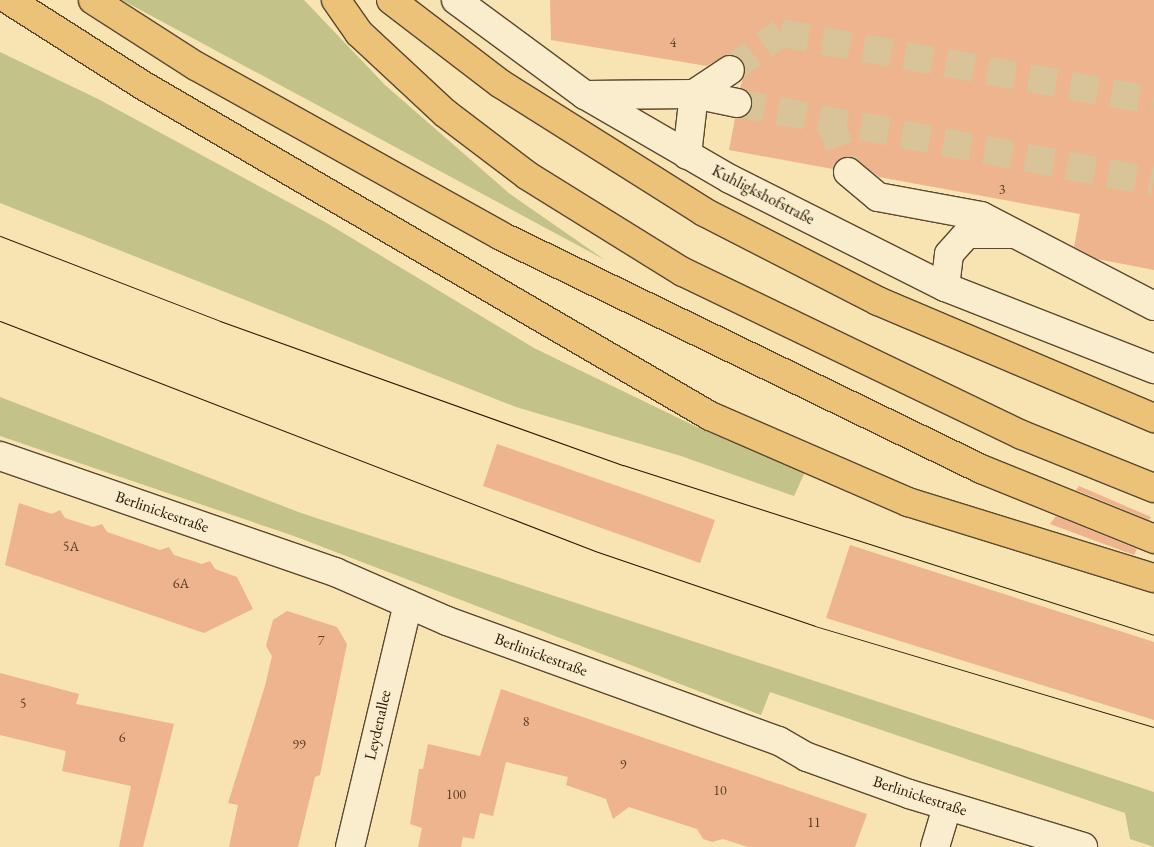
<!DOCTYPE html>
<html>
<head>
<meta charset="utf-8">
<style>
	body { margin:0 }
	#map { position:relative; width:1154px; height:847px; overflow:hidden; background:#f8e3b2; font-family:"EB Garamond",serif }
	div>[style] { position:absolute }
	.green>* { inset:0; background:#c2c289 }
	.building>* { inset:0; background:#edb48e }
	.minor-tunnel>* { height:28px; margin-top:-14px; transform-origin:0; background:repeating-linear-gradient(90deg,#d8c498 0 28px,transparent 0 42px) }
	.roads { filter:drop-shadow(1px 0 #5a482f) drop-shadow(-1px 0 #5a482f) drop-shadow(0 1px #5a482f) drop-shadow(0 -1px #5a482f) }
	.minor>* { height:28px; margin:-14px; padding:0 14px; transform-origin:14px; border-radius:14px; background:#faedcd }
	.major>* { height:28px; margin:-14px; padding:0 14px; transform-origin:14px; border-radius:14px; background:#ecc279 }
	.highway>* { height:28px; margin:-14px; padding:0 14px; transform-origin:14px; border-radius:14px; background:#ecc279 }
	.tram>* { height:1px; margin:-0.5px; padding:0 0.5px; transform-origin:0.5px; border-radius:0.5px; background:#251503 }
	span { translate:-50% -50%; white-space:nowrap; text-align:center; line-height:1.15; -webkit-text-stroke:4.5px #faedcd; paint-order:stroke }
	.number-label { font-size:14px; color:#573d26 }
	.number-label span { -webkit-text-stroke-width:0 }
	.street-label { font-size:16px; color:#251503 }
</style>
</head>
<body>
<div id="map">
	<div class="green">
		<i style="clip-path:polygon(122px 0,304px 0,385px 85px,510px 194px,605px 260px)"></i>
		<i style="clip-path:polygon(0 52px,98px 99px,325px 222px,534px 348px,701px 429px,805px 472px,794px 496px,681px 456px,516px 407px,0 203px)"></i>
		<i style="clip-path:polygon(0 397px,301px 513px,1154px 792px,1154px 847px,1130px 839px,1125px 813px,770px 692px,761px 715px,294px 536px,0 436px)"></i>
	</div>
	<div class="building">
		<i style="clip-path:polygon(550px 0,1154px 0,1154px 270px,1097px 259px,1074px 247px,1080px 214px,879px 177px,851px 157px,842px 158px,833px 169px,729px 150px,735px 118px,748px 114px,752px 106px,748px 92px,740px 88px,746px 69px,737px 56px,729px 54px,707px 66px,551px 40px)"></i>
		<i style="clip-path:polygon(497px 444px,715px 520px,700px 563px,483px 486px)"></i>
		<i style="clip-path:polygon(1079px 486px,1151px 517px,1149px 520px,1076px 490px)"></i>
		<i style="clip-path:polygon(19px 503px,52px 514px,60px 510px,65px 518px,93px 527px,102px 524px,107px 532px,160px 550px,169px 547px,174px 555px,202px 564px,210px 561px,215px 569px,237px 577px,253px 609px,204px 633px,5px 565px)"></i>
		<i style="clip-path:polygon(1056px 516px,1137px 549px,1134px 555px,1050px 524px)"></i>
		<i style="clip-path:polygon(850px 545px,1154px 642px,1154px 720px,826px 618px)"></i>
		<i style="clip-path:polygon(287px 611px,337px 627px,347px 644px,320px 775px,315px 777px,298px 847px,229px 847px,238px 805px,228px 803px,265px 686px,272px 656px,266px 646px,273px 620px)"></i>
		<i style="clip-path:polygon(0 673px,79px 694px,76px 704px,174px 724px,143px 847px,119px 847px,131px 786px,62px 771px,66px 751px,0 735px)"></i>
		<i style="clip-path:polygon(501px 689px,867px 814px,855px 847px,748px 847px,723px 839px,712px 842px,703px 839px,697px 829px,629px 807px,613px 819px,606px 799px,566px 785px,568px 777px,506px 762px,493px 816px,480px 813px,474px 839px,463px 837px,461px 847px,418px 847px,422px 828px,410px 824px,419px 769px,423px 769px,428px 744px,480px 756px)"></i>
	</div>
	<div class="minor-tunnel">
		<i style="left:730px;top:70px;width:63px;rotate:-36deg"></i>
		<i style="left:781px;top:33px;width:379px;rotate:10.3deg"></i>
		<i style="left:737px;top:103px;width:424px;rotate:10.7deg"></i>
		<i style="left:830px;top:120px;width:55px;rotate:70.9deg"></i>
	</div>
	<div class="roads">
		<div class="minor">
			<i style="left:456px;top:0;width:160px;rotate:36.4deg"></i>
			<i style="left:585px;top:95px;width:168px;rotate:30.1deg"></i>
			<i style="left:730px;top:179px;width:241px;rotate:26.7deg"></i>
			<i style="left:945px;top:287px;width:225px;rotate:21.4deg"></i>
			<i style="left:585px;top:95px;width:109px;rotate:-0.5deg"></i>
			<i style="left:694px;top:94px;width:44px;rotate:11.8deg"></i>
			<i style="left:687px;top:155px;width:61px;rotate:-83.5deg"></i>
			<i style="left:694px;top:94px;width:43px;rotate:-33.7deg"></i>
			<i style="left:848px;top:172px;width:39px;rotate:40deg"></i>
			<i style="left:878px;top:197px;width:105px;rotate:10.5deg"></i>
			<i style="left:981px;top:216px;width:195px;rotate:27.5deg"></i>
			<i style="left:945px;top:287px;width:33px;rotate:-83deg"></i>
			<i style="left:949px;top:254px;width:27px;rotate:-48deg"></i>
			<i style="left:967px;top:234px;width:44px"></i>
			<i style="left:0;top:456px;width:355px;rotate:19.1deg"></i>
			<i style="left:335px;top:572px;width:122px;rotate:23.6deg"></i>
			<i style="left:447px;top:621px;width:353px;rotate:19.9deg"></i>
			<i style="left:779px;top:741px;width:32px;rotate:30deg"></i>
			<i style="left:807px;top:757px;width:109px;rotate:19.9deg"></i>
			<i style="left:909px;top:794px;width:182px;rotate:16.9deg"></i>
			<i style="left:350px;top:847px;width:250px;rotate:-76.6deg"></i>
			<i style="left:935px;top:847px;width:42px;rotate:-73.3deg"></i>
		</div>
		<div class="major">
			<i style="left:336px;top:0;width:40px;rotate:55.1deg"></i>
		</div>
		<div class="highway">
			<i style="left:9px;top:0;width:160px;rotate:32.5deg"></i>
			<i style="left:144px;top:86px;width:655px;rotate:30.24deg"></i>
			<i style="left:710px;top:416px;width:216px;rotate:23.5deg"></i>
			<i style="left:908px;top:502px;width:257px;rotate:17.2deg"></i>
			<i style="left:93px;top:0;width:122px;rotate:32.7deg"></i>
			<i style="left:196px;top:66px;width:349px;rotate:29.1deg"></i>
			<i style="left:501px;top:236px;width:534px;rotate:25.89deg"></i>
			<i style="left:981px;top:469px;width:187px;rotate:22deg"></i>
			<i style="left:391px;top:0;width:138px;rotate:37.4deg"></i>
			<i style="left:501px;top:84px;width:240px;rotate:32.2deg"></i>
			<i style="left:704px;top:212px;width:195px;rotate:27.1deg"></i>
			<i style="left:878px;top:301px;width:300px;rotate:23deg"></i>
			<i style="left:359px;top:33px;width:117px;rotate:42.9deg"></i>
			<i style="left:445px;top:113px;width:104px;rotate:37.2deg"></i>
			<i style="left:528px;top:176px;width:182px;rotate:31.8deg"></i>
			<i style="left:683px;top:272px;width:376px;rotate:25.7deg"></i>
			<i style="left:1022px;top:435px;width:142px;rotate:21.9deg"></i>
		</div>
	</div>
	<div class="tram">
		<i style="left:0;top:236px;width:236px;rotate:21.1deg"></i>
		<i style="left:220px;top:321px;width:428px;rotate:19.7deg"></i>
		<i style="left:623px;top:465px;width:558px;rotate:17.75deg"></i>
		<i style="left:0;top:321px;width:638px;rotate:21.13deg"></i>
		<i style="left:595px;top:551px;width:232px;rotate:18.8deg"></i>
		<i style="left:815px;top:626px;width:354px;rotate:16.6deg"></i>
	</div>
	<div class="number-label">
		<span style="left:673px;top:42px">4</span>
		<span style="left:1002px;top:189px">3</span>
		<span style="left:71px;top:546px">5A</span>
		<span style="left:181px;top:583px">6A</span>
		<span style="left:321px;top:640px">7</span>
		<span style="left:23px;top:703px">5</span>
		<span style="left:526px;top:721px">8</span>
		<span style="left:122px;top:737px">6</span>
		<span style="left:299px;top:744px">99</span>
		<span style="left:623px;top:764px">9</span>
		<span style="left:720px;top:790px">10</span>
		<span style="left:456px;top:794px">100</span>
		<span style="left:814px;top:822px">11</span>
	</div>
	<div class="street-label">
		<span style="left:763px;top:195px;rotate:27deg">Kuhligkshofstraße</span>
		<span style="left:162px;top:512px;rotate:19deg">Berlinickestraße</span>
		<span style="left:541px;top:655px;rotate:20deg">Berlinickestraße</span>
		<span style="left:378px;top:725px;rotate:-77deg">Leydenallee</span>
		<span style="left:920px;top:796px;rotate:18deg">Berlinickestraße</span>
	</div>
</div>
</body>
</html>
